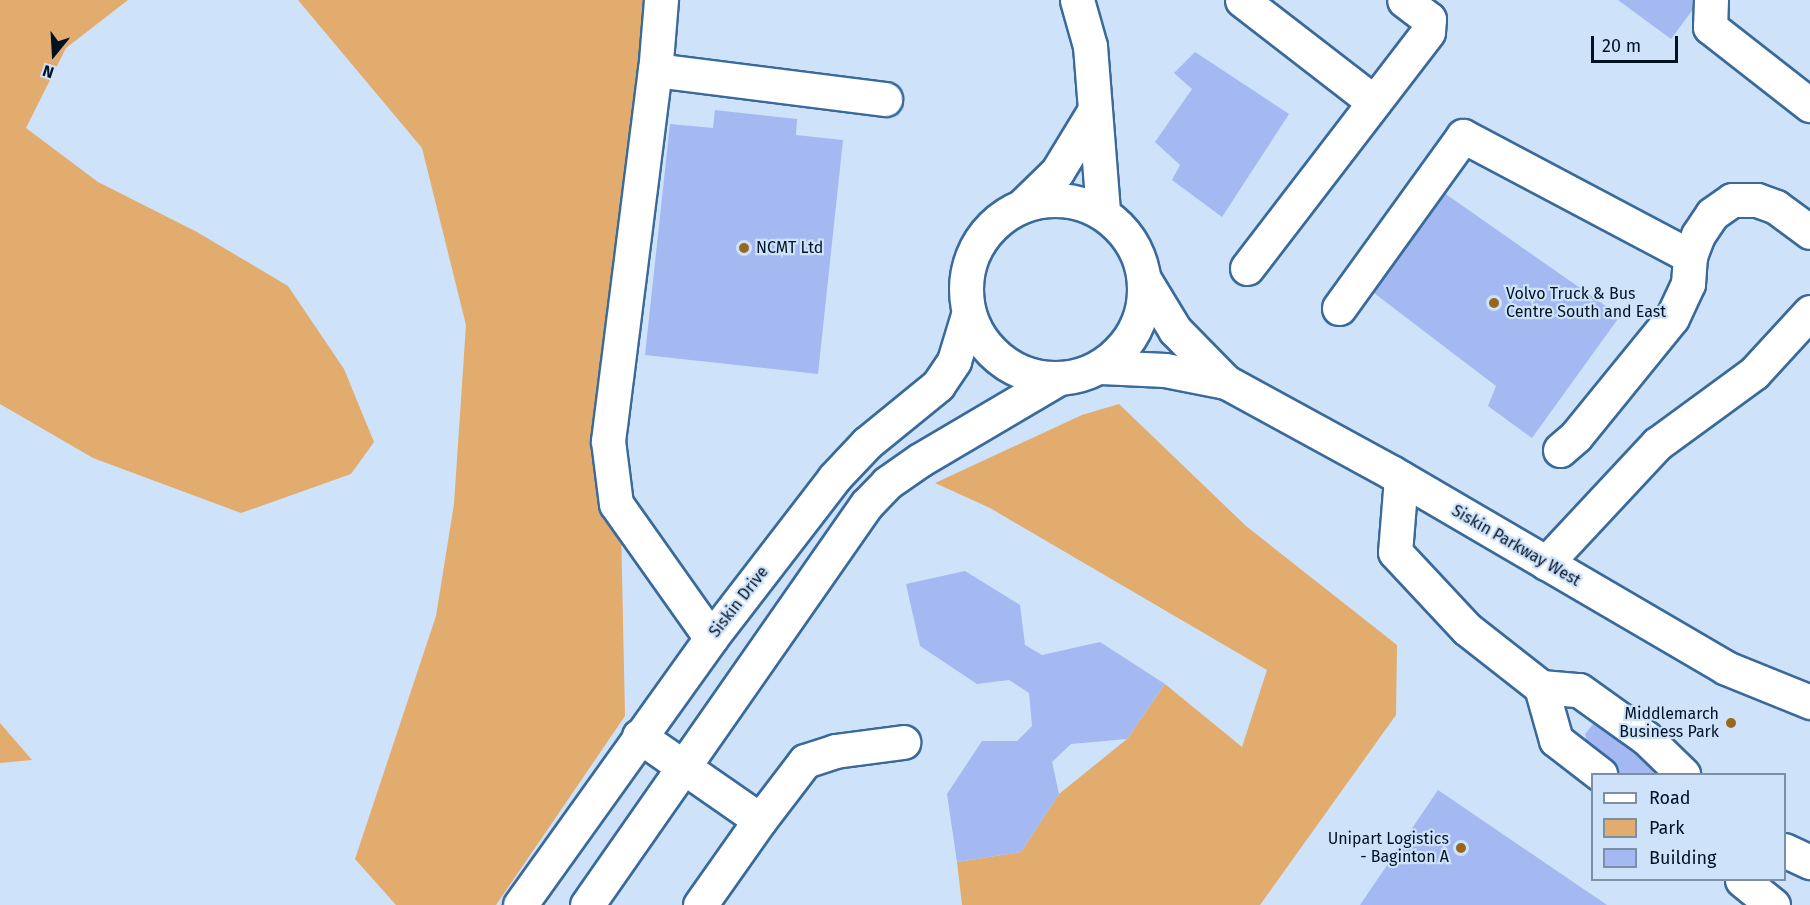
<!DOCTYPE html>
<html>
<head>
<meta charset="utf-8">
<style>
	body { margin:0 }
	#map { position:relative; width:1810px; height:905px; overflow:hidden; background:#cee3f9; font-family:"Fira Sans",sans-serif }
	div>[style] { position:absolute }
	.green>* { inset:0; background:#e1ac6e }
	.building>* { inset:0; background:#a4b8f1 }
	.roads { filter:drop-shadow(2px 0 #3a6a9b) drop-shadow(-2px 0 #3a6a9b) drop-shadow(0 2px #3a6a9b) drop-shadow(0 -2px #3a6a9b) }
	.minor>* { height:33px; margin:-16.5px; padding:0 16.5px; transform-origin:16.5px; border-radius:16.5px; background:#fff }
	.minor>.ring { margin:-16.5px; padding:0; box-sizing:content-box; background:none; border:33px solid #fff; border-radius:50% }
	.dots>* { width:16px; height:16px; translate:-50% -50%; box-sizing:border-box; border:3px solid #cee3f9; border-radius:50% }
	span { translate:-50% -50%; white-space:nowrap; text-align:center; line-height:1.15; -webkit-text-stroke:4.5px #cee3f9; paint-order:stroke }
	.poi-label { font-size:16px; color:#011124 }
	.left { translate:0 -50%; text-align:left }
	.right { translate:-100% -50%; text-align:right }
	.street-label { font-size:16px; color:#011124 }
	.legend { position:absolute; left:1591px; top:773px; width:195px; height:108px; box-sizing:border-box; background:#cee3f9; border:2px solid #7c8fa4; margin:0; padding:8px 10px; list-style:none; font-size:18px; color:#011124 }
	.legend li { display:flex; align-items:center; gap:12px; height:30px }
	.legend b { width:30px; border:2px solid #7c8fa4 }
	.north { position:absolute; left:24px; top:24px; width:60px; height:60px; -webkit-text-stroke:4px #cee3f9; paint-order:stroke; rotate:198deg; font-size:16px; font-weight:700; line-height:24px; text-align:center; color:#011124 }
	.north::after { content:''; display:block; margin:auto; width:21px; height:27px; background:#011124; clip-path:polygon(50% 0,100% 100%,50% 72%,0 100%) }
	.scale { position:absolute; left:1591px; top:36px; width:87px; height:27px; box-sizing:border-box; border:3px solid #011124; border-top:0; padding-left:8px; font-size:18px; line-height:21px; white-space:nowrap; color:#011124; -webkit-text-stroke:4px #cee3f9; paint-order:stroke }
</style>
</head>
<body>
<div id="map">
	<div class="green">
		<i style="clip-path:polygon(0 0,128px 0,66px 48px,26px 128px,98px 182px,197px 232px,288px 286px,344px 369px,374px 442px,351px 474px,241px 513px,93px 458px,0 404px)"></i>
		<i style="clip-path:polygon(298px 0,645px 0,616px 285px,625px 716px,496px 905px,396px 905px,355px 859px,436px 616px,454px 504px,466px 325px,422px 148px)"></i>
		<i style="clip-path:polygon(1119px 404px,1246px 526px,1397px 645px,1396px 715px,1260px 905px,962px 905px,957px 862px,1021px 852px,1059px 794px,1127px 739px,1165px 684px,1242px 747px,1267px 670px,990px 508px,935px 483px,1082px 415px)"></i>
		<i style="clip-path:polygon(0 723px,32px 760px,0 763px)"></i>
	</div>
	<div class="building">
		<i style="clip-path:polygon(1618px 0,1700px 0,1671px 39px)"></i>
		<i style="clip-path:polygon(1195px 52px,1289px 114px,1222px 217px,1172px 180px,1180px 165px,1155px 142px,1192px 89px,1174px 73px)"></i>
		<i style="clip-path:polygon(715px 110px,797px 119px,796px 135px,843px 140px,818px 374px,645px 355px,670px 124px,713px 128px)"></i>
		<i style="clip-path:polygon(1440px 190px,1620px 316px,1532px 438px,1488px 406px,1496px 386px,1370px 290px)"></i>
		<i style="clip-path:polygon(965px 571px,1020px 605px,1025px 645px,1042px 655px,1100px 642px,1165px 684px,1127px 739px,1071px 744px,1052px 762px,1059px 794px,1021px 852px,957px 862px,947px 794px,982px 741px,1017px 741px,1032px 726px,1029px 693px,1009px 680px,977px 684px,920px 646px,906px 584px)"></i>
		<i style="clip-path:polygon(1598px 718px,1610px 722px,1656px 770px,1652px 774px,1620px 774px,1588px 745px,1585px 734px)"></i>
		<i style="clip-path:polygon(1438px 790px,1607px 905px,1360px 905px)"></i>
	</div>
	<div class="roads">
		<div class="minor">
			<i style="left:1077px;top:0;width:48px;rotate:74.2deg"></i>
			<i style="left:1090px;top:46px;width:167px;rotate:85.5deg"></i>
			<i style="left:1242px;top:0;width:167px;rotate:37.7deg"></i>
			<i style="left:1711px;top:0;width:27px;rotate:92deg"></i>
			<i style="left:1710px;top:27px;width:127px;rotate:38deg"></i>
			<i style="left:655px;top:73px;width:73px;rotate:-85.3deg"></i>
			<i class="ring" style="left:966px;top:200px;width:145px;height:145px"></i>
			<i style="left:1022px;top:206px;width:49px;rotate:-44.2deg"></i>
			<i style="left:1057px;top:172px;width:69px;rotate:-58.6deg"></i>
			<i style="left:1247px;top:268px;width:297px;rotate:-52.5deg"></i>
			<i style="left:1428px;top:32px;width:13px;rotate:-86deg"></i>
			<i style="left:1429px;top:19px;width:31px;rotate:-143deg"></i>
			<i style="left:1144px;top:279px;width:60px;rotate:58.7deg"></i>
			<i style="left:1175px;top:330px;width:73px;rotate:45.6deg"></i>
			<i style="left:1339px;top:308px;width:212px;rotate:-54.2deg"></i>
			<i style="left:1463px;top:136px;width:257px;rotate:27.9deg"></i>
			<i style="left:1101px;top:367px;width:64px;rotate:2.7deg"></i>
			<i style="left:1165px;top:370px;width:62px;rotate:11.1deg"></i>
			<i style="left:1226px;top:382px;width:188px;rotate:28.6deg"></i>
			<i style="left:1391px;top:472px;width:388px;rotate:30.3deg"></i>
			<i style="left:1726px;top:668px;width:91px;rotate:22deg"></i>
			<i style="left:1560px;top:450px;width:21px;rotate:-41deg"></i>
			<i style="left:1576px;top:436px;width:152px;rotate:-50.9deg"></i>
			<i style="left:1672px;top:318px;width:38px;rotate:-65deg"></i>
			<i style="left:1688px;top:284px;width:28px;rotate:-86deg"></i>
			<i style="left:1690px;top:256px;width:22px;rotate:-69deg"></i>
			<i style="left:1698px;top:235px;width:25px;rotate:-56deg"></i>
			<i style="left:1712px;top:214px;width:24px;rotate:-35deg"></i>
			<i style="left:1732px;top:200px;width:25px"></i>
			<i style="left:1757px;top:200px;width:20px;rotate:20deg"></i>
			<i style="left:1776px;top:207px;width:42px;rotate:36.3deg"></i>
			<i style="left:1401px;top:478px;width:74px;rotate:94.6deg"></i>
			<i style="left:1395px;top:552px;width:105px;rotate:46.9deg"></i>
			<i style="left:1467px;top:629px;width:94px;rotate:38.1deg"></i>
			<i style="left:1541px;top:687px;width:38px;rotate:5deg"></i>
			<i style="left:1579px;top:690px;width:82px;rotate:35.6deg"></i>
			<i style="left:1646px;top:738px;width:52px;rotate:44.2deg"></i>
			<i style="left:1546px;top:563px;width:163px;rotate:-47deg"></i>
			<i style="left:1657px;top:444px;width:120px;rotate:-36.2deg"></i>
			<i style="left:1754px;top:373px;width:83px;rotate:-47.4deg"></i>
			<i style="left:711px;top:638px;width:164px;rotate:-125.3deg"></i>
			<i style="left:616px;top:504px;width:64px;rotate:-97.2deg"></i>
			<i style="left:608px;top:441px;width:374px;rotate:-82.8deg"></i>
			<i style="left:655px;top:70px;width:232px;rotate:7.2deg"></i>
			<i style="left:1541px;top:687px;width:55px;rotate:74.2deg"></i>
			<i style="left:1556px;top:740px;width:56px;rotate:37.7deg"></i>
			<i style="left:639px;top:736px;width:147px;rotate:34.8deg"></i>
			<i style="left:760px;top:820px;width:74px;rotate:-52.7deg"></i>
			<i style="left:805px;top:761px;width:32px;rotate:-18deg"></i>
			<i style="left:835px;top:751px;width:69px;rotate:-7.5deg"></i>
			<i style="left:1784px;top:850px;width:29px;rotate:25deg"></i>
			<i style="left:1742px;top:880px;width:40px;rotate:39deg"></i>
			<i style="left:520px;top:905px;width:328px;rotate:-54.4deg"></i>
			<i style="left:711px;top:638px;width:202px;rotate:-52.4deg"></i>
			<i style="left:834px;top:478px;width:48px;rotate:-46.7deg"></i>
			<i style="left:867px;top:443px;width:92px;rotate:-39.2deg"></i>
			<i style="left:938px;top:385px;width:29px;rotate:-56deg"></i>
			<i style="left:954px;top:361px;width:48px;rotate:-73.1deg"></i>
			<i style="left:587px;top:905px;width:489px;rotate:-55.1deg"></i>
			<i style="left:867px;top:504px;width:29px;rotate:-46deg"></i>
			<i style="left:887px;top:483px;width:40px;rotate:-34.9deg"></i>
			<i style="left:920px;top:460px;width:158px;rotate:-30.5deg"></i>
			<i style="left:700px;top:905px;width:104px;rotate:-54.8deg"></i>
		</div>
	</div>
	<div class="dots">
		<i style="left:744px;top:248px;background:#9a651c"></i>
		<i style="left:1494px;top:303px;background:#9a651c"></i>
		<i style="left:1731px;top:723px;background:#9a651c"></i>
		<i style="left:1461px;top:848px;background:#9a651c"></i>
	</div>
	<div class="poi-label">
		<span class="left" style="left:756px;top:248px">NCMT Ltd</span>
		<span class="left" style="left:1506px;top:303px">Volvo Truck &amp; Bus<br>Centre South and East</span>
		<span class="right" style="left:1719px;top:723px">Middlemarch<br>Business Park</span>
		<span class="right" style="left:1449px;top:848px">Unipart Logistics<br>- Baginton A</span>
	</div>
	<div class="street-label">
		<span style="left:1516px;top:546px;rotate:30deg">Siskin Parkway West</span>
		<span style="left:739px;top:602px;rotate:-52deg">Siskin Drive</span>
	</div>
	<ul class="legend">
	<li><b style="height:8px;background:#fff"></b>Road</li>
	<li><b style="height:16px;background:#e1ac6e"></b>Park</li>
	<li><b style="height:16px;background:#a4b8f1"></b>Building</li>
	</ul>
	<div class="north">N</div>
	<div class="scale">20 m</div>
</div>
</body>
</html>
